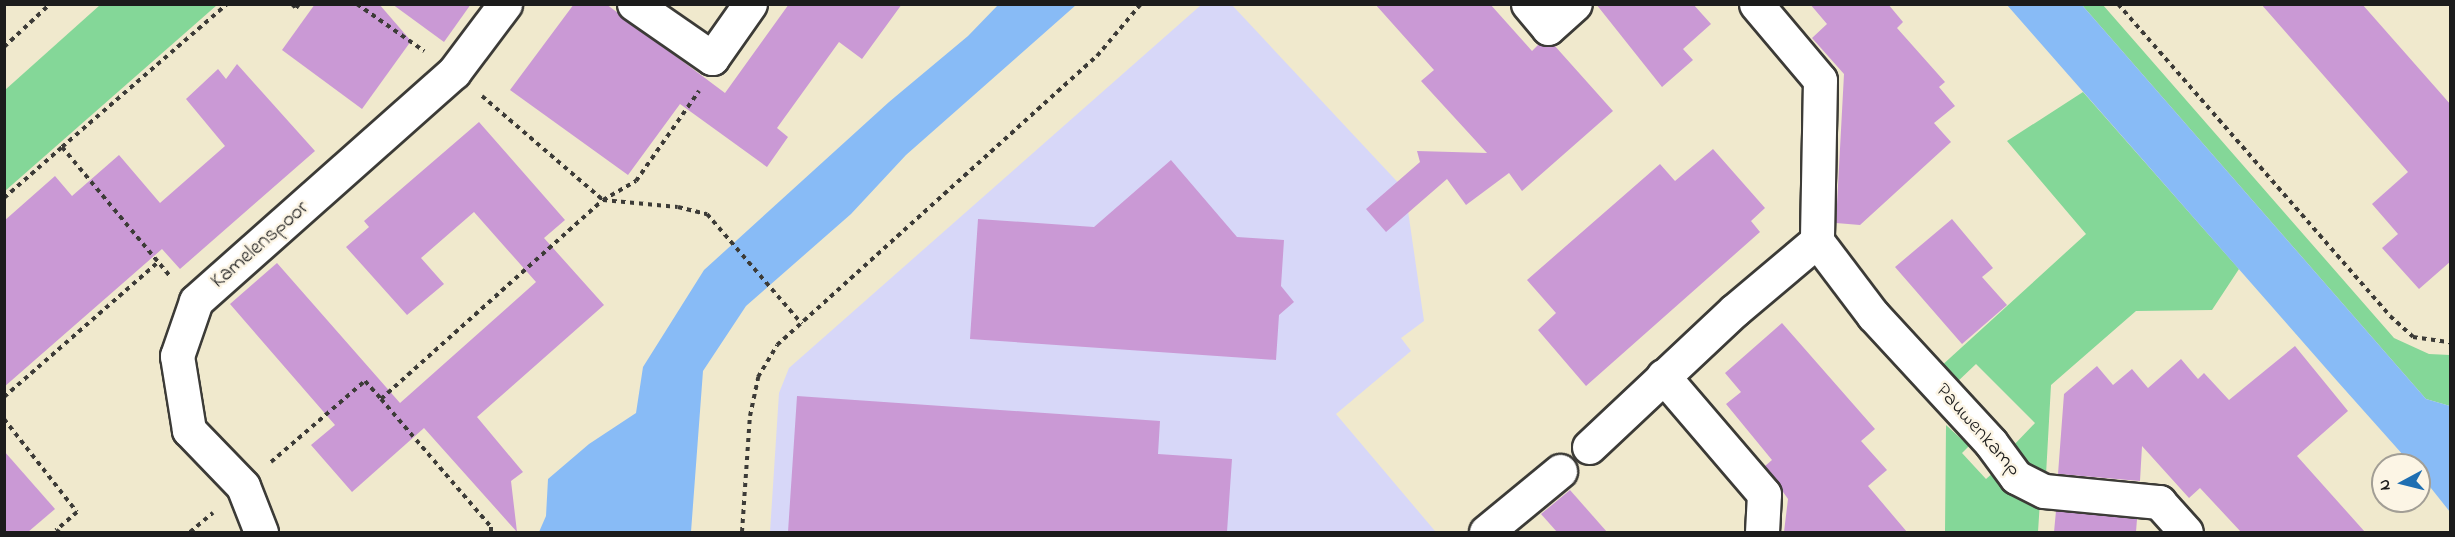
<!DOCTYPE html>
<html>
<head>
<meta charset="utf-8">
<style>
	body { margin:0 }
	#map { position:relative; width:2455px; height:537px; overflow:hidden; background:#f0e9cd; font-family:"Indie Flower",sans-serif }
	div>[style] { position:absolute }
	.built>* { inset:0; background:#d7d7f8 }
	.green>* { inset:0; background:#84d798 }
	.water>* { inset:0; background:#88bbf6 }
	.building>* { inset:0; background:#ca99d5 }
	.path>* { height:4px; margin-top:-2px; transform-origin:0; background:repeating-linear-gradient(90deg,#3c3b37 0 4.5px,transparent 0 9px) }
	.roads { filter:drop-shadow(2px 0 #3c3b37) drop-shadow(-2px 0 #3c3b37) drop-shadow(0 2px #3c3b37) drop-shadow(0 -2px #3c3b37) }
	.street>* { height:33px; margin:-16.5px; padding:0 16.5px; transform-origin:16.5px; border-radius:16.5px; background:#fff }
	span { translate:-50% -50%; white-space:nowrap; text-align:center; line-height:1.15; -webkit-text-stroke:5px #fcf5e5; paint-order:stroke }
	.street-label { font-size:21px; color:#1c1c1c }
	.frame { position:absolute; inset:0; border:6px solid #1c1c1c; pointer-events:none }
	.north { position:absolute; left:2371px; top:453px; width:60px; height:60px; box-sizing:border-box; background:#fcf5e5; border:2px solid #a29e95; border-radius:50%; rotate:263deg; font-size:16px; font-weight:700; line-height:24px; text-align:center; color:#1c1c1c }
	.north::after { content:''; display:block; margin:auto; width:21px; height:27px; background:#1f6fb2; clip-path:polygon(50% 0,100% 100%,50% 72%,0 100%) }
</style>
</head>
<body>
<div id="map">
	<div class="built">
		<i style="clip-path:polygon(1201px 5px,1232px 5px,1405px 190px,1424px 321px,1401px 338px,1411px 351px,1336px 414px,1435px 531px,770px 532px,779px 393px,789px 368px)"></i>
	</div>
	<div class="green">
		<i style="clip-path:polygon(100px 5px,217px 5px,5px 191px,5px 90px)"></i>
		<i style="clip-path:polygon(2082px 5px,2103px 5px,2394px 338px,2429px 354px,2450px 355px,2450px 406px,2426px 399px)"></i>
		<i style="clip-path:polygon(2083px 92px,2239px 269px,2212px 310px,2136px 311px,2051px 385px,2046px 475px,2040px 474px,2012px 447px,2035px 423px,1976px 364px,1955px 384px,1939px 368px,2086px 234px,2007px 141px)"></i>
		<i style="clip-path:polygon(1946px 425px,1969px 446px,1962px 453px,1986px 479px,1994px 472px,2040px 501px,2038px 532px,1945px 532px)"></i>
	</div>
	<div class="water">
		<i style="clip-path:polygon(999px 4px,1076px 5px,906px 155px,851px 214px,746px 306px,703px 371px,691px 532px,539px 532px,546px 516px,548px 479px,589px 444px,636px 413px,643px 367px,704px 270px,889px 102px,968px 36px)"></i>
		<i style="clip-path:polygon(2007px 5px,2082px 5px,2426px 399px,2450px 406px,2450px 512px,2419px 473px,2419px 465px,2412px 465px,2338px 382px)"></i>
	</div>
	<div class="building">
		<i style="clip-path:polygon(315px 4px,379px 4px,411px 41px,362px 109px,282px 50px)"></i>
		<i style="clip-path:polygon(392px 4px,471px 4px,444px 42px)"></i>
		<i style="clip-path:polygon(574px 4px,606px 4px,725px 93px,789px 4px,902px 4px,862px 59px,839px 42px,777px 128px,788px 137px,767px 167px,680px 104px,628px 175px,510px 90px)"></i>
		<i style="clip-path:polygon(1375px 4px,1490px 4px,1532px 51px,1539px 44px,1554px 45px,1613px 111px,1522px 191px,1509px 173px,1466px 205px,1447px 179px,1386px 232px,1366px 209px,1420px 162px,1417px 151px,1487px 153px,1421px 81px,1434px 70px)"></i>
		<i style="clip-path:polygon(1596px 4px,1693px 4px,1711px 24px,1683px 49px,1693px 60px,1662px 87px)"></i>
		<i style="clip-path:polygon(1810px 4px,1888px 4px,1903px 22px,1897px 28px,1945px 82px,1939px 87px,1955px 106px,1934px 123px,1951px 142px,1860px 225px,1836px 223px,1844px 74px,1812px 38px,1827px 24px)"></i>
		<i style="clip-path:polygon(2261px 4px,2362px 4px,2451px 105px,2451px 261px,2419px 289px,2382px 248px,2398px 234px,2372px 204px,2408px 172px)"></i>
		<i style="clip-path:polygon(237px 64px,315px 151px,180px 269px,162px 249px,4px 387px,4px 221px,55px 176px,72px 196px,119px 155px,160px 203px,225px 146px,186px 99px,218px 69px,226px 79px)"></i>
		<i style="clip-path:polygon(479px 122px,565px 220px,544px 238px,604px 305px,477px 417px,523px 472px,511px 481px,517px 532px,424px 428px,352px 492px,311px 445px,335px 425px,230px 304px,277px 263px,400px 403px,536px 282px,474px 212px,421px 258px,444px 284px,407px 315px,346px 247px,369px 227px,364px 221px)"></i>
		<i style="clip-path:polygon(1713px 149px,1765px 208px,1751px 221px,1760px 232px,1586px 386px,1538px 330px,1556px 313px,1527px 280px,1660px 164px,1675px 181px)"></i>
		<i style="clip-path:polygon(1171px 160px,1237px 237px,1284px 240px,1281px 286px,1294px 302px,1279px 315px,1276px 360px,970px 339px,978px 219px,1094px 227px)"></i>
		<i style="clip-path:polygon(1952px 219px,1993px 268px,1982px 277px,2007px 305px,1962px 344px,1895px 267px)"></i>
		<i style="clip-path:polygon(1782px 323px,1875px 429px,1861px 441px,1887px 470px,1868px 486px,1907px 532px,1784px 532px,1788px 499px,1765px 466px,1772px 460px,1726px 404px,1741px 392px,1725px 373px)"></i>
		<i style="clip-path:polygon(2295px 346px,2348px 411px,2297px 456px,2365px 532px,2241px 532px,2200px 488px,2189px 498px,2142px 446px,2140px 481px,2058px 474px,2064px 394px,2097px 366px,2113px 385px,2132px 369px,2148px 388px,2181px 359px,2198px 379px,2204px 373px,2229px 400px)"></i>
		<i style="clip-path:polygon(797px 396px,1160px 421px,1158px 454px,1232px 459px,1227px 532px,788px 532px)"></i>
		<i style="clip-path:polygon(4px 451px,55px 509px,28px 532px,4px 532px)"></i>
		<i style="clip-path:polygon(1570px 490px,1607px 532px,1557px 532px,1541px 514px)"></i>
		<i style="clip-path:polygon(2056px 511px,2137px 519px,2136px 532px,2054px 532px)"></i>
	</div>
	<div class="path">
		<i style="left:292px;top:4px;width:6px;rotate:45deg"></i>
		<i style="left:296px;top:8px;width:5px;rotate:-53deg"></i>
		<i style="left:357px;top:4px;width:82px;rotate:35deg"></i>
		<i style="left:2118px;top:4px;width:414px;rotate:48.9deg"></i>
		<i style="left:2390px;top:316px;width:31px;rotate:42deg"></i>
		<i style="left:2413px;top:337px;width:37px;rotate:8deg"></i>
		<i style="left:4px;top:47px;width:63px;rotate:-43.1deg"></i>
		<i style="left:4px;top:76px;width:7px;rotate:90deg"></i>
		<i style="left:482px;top:96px;width:160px;rotate:40.7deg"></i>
		<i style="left:603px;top:200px;width:75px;rotate:5.3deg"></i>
		<i style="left:678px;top:207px;width:30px;rotate:14deg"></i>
		<i style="left:707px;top:214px;width:145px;rotate:49.2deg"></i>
		<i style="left:62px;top:147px;width:218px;rotate:-40.9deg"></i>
		<i style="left:4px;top:198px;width:77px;rotate:-41.3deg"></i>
		<i style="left:62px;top:147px;width:168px;rotate:50.1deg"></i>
		<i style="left:4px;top:397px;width:205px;rotate:-41.2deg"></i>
		<i style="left:381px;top:399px;width:169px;rotate:49.3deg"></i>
		<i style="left:491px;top:527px;width:5px;rotate:90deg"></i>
		<i style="left:4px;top:419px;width:118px;rotate:51.9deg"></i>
		<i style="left:77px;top:512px;width:28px;rotate:139deg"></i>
		<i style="left:56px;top:530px;width:4px;rotate:34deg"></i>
		<i style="left:271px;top:462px;width:124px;rotate:-40.8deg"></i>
		<i style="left:365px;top:381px;width:24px;rotate:48deg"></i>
		<i style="left:381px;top:399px;width:298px;rotate:-41.9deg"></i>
		<i style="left:603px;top:200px;width:38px;rotate:-30deg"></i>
		<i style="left:636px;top:181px;width:110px;rotate:-55deg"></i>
		<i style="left:190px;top:532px;width:30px;rotate:-40deg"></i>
		<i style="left:742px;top:532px;width:116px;rotate:-86.1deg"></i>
		<i style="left:750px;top:416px;width:40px;rotate:-78deg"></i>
		<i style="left:758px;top:377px;width:37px;rotate:-59deg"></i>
		<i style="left:777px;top:345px;width:431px;rotate:-42.1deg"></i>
		<i style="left:1097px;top:56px;width:68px;rotate:-49.8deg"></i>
	</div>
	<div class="roads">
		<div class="street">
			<i style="left:634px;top:4px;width:95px;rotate:34.7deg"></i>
			<i style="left:712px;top:58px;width:66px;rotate:-54.9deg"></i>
			<i style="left:1528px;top:4px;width:31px;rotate:50deg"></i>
			<i style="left:1548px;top:28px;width:36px;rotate:-42deg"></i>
			<i style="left:1756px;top:4px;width:99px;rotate:49.9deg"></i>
			<i style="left:1820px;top:80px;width:161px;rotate:91.1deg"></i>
			<i style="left:1817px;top:241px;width:93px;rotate:52.9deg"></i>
			<i style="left:1873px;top:315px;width:174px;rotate:47.3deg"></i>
			<i style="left:1991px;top:443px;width:42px;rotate:53.7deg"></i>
			<i style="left:2016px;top:477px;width:31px;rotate:27deg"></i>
			<i style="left:2044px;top:491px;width:116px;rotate:5.5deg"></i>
			<i style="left:2159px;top:502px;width:40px;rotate:48deg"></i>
			<i style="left:1663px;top:376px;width:155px;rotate:49.4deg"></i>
			<i style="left:1764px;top:494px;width:38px;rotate:93deg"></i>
			<i style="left:1589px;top:447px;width:200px;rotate:-43.2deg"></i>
			<i style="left:1735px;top:310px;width:107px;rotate:-40.1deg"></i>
			<i style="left:261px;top:532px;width:49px;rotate:-111.4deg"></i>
			<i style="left:243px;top:486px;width:78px;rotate:-134deg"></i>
			<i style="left:189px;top:430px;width:75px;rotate:-99.2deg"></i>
			<i style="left:177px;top:356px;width:58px;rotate:-70.9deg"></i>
			<i style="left:196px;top:301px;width:345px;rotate:-41.6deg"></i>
			<i style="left:454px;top:72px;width:85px;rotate:-53.1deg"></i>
			<i style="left:1486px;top:532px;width:96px;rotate:-39.5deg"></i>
		</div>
	</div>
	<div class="street-label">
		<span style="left:260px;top:245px;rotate:-41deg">Kamelenspoor</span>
		<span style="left:1978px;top:430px;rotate:48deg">Pauwenkamp</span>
	</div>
	<div class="frame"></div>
	<div class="north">N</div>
</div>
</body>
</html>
